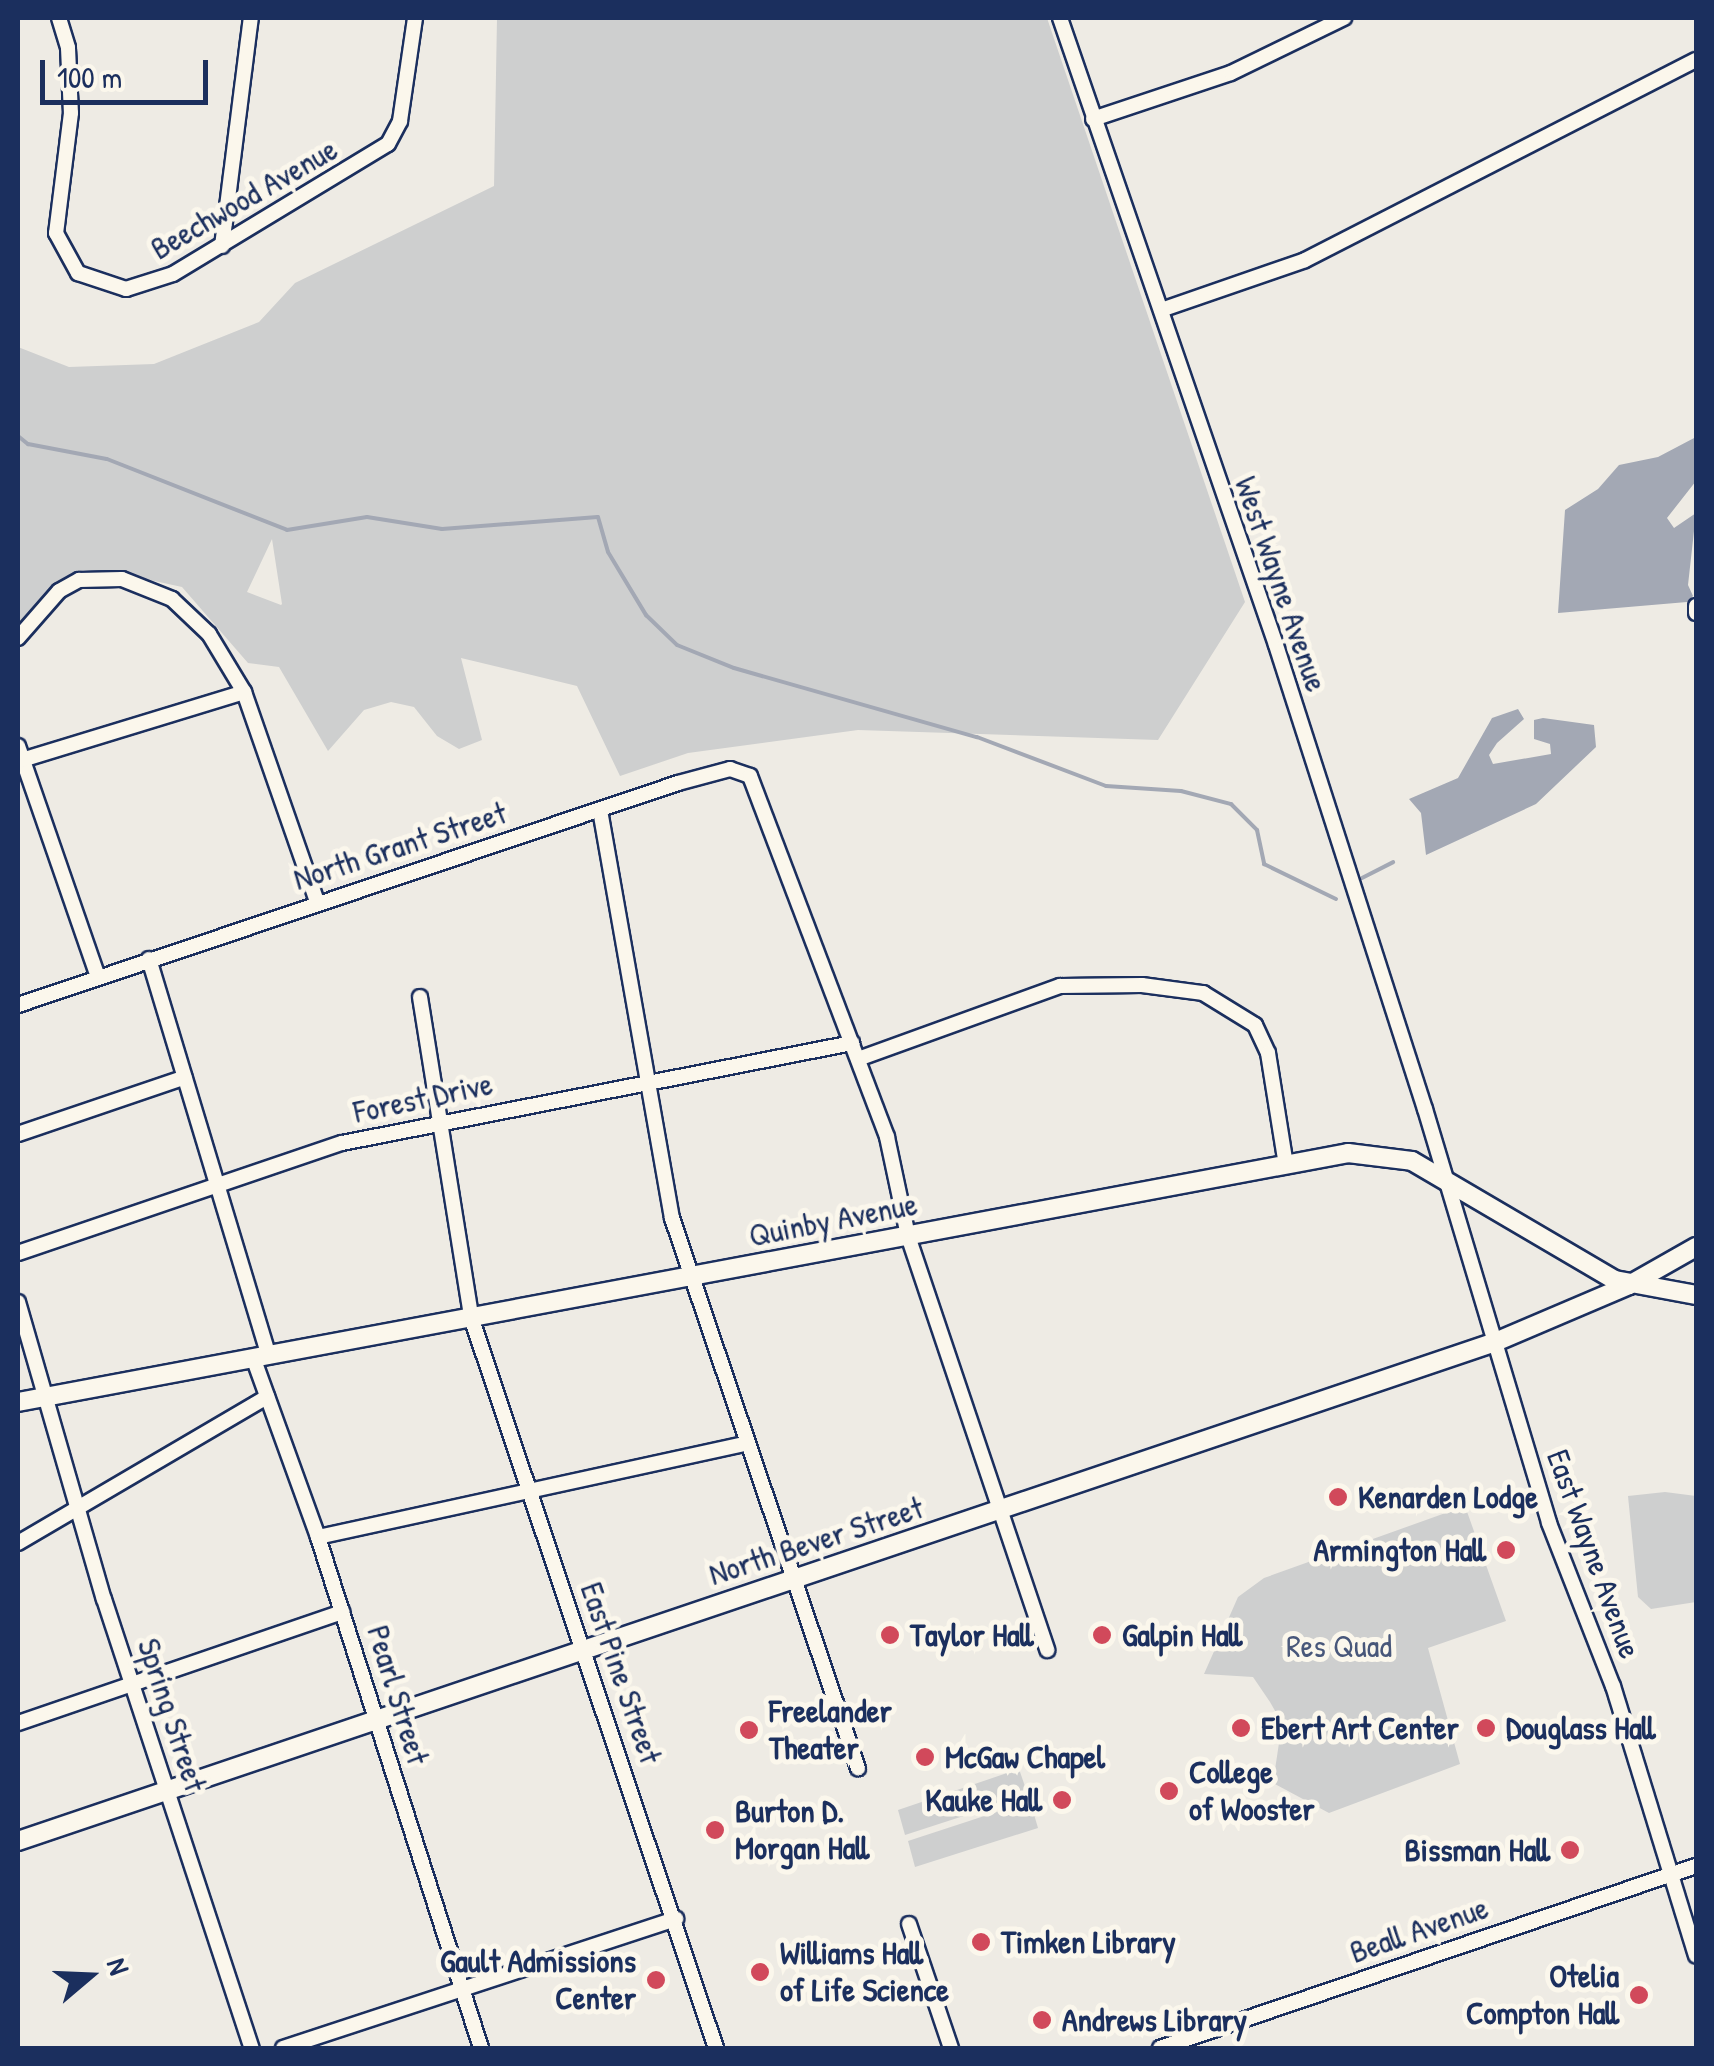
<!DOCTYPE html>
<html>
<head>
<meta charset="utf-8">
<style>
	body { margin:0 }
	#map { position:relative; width:1714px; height:2066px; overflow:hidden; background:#eeebe4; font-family:"Patrick Hand",sans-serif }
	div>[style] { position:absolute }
	.green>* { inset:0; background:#cecfcf }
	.water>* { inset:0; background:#a3a8b4 }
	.stream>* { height:4px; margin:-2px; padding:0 2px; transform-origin:2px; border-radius:2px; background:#a3a8b4 }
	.roads { filter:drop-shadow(2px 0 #1b2f5e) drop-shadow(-2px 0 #1b2f5e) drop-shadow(0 2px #1b2f5e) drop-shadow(0 -2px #1b2f5e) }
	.minor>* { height:14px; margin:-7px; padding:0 7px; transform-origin:7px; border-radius:7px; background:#fbf7ec }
	.major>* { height:18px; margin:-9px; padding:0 9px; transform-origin:9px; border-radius:9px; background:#fbf7ec }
	.dots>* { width:28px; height:28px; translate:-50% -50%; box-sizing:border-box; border:5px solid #fbf7ec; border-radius:50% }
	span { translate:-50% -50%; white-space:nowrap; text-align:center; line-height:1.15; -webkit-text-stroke:10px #fbf7ec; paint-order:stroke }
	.street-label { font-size:32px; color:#1b2f5e }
	.poi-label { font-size:32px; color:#1b2f5e; font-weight:700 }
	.left { translate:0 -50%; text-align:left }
	.right { translate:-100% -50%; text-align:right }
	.park-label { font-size:32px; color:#48577a }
	.frame { position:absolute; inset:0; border:20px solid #1b2f5e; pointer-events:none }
	.north { position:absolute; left:40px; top:1926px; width:100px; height:100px; -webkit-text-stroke:8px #fbf7ec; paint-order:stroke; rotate:71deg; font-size:28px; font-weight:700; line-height:40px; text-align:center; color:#1b2f5e }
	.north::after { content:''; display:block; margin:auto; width:35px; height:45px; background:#1b2f5e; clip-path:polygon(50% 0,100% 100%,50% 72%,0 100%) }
	.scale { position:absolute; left:40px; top:60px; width:168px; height:45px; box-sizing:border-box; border:5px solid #1b2f5e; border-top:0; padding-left:12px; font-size:30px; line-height:35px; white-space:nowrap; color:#1b2f5e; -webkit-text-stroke:8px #fbf7ec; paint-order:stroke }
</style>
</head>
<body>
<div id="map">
	<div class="green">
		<i style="clip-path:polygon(evenodd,497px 18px,1047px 18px,1245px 602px,1158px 740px,858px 730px,688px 753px,620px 776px,577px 686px,461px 658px,482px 740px,459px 749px,437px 736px,414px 707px,391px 702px,364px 710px,328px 751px,279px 667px,248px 663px,182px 587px,104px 570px,77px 571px,18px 638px,18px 347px,69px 367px,154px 364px,259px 322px,295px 283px,494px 186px,497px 18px,272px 539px,282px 604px,281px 605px,247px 592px,272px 539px)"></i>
		<i style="clip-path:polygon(1665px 1492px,1696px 1496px,1696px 1602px,1651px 1609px,1638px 1597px,1628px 1496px)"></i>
		<i style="clip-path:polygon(1465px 1506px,1506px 1621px,1428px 1648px,1460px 1764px,1329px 1813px,1273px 1783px,1282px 1723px,1270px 1702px,1253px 1677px,1204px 1674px,1238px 1597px,1264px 1578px)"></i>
		<i style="clip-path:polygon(1019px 1769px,1028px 1795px,905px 1835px,898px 1810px)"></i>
		<i style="clip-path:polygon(1030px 1801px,1038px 1828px,915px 1867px,908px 1841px)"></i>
	</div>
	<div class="water">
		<i style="clip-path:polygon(1696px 437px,1696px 481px,1667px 518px,1674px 528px,1696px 513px,1688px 585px,1693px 596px,1687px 602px,1558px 613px,1565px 510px,1598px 489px,1619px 465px,1658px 457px)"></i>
		<i style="clip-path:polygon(1518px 709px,1524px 719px,1497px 743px,1489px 755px,1493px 764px,1551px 754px,1550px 744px,1534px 739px,1534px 720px,1543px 718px,1594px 725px,1596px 747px,1536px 804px,1426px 855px,1421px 813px,1409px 799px,1458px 778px,1492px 718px)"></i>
	</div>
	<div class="stream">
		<i style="left:18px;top:436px;width:13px;rotate:39deg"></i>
		<i style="left:28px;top:444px;width:80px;rotate:10.8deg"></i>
		<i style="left:107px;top:459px;width:193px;rotate:21.5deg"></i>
		<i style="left:287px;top:530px;width:81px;rotate:-9.2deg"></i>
		<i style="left:367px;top:517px;width:76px;rotate:9.1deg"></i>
		<i style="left:442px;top:529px;width:156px;rotate:-4.4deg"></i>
		<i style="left:598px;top:517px;width:36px;rotate:74deg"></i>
		<i style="left:608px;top:552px;width:74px;rotate:58.9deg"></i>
		<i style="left:646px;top:615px;width:43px;rotate:44.1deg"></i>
		<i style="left:677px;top:645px;width:61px;rotate:22deg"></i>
		<i style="left:734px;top:668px;width:253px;rotate:15.9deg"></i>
		<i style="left:977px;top:737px;width:138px;rotate:20.8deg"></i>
		<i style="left:1106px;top:786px;width:75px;rotate:3.8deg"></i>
		<i style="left:1181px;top:791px;width:52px;rotate:14.6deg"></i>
		<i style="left:1231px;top:804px;width:37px;rotate:45deg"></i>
		<i style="left:1257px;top:830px;width:35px;rotate:78deg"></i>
		<i style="left:1264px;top:864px;width:80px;rotate:25.9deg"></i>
		<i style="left:1362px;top:878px;width:35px;rotate:-27deg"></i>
	</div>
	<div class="roads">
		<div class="minor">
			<i style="left:59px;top:18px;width:31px;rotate:73deg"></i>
			<i style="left:68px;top:48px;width:65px;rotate:87.4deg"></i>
			<i style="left:71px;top:113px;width:121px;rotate:97.1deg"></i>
			<i style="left:56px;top:233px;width:46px;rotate:61.2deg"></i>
			<i style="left:78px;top:273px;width:51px;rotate:18.4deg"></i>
			<i style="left:126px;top:289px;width:49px;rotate:-17.7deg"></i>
			<i style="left:173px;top:274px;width:251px;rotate:-31.2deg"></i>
			<i style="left:388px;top:144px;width:26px;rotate:-62deg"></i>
			<i style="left:400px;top:121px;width:104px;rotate:-81.7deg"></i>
			<i style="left:1060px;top:18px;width:663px;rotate:70.99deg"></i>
			<i style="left:1276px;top:645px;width:487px;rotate:72.2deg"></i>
			<i style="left:1425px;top:1109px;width:432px;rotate:73.3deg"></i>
			<i style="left:1549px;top:1523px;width:175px;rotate:68.6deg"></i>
			<i style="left:1613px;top:1686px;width:282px;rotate:72.9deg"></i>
			<i style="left:1093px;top:119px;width:145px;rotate:-18.4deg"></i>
			<i style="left:1231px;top:73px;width:126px;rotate:-26deg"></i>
			<i style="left:222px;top:246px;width:230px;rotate:-82.8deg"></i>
			<i style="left:1161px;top:310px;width:152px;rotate:-19.1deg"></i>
			<i style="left:1305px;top:260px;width:439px;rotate:-27.1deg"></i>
			<i style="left:1696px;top:606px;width:7px;rotate:90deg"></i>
			<i style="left:18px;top:638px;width:62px;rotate:-48.9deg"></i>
			<i style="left:59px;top:591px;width:23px;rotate:-29deg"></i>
			<i style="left:79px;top:580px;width:43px;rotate:-1.3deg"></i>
			<i style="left:122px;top:579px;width:54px;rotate:21.8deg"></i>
			<i style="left:172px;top:599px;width:51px;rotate:43.4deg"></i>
			<i style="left:209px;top:634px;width:68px;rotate:58.9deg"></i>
			<i style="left:244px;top:692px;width:222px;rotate:70.8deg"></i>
			<i style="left:18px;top:746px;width:244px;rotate:70.9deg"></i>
			<i style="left:22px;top:760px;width:232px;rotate:-17deg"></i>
			<i style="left:600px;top:810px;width:414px;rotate:80deg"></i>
			<i style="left:672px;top:1218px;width:581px;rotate:71.32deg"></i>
			<i style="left:149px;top:959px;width:415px;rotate:73.2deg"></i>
			<i style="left:420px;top:997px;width:324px;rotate:80.9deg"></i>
			<i style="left:471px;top:1317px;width:771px;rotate:71.47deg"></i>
			<i style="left:18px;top:1005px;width:696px;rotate:-18.59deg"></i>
			<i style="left:678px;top:783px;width:54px;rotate:-15.1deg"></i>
			<i style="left:730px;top:769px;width:21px;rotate:19deg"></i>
			<i style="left:750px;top:776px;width:386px;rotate:69.2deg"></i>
			<i style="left:887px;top:1137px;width:101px;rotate:78deg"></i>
			<i style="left:908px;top:1236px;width:437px;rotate:71.4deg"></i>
			<i style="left:858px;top:1059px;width:215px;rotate:-19.9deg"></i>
			<i style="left:1060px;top:986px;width:82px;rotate:-0.7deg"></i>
			<i style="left:1142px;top:985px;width:62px;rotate:7.5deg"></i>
			<i style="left:1203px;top:993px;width:61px;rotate:31.6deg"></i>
			<i style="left:1255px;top:1025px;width:31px;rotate:65deg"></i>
			<i style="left:1268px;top:1053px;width:114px;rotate:80.9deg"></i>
			<i style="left:18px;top:1134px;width:176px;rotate:-18.8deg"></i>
			<i style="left:18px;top:1253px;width:342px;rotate:-18.8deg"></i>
			<i style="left:342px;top:1143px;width:520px;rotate:-11.09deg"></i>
			<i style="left:18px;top:1302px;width:309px;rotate:73.9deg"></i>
			<i style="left:104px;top:1599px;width:473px;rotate:71.8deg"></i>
			<i style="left:254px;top:1360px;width:188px;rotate:70.1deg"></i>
			<i style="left:318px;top:1537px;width:536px;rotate:72.31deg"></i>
			<i style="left:318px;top:1537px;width:438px;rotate:-12.3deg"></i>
			<i style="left:18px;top:1543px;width:289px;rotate:-30.4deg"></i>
			<i style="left:18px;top:1723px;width:343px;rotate:-18.9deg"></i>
			<i style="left:909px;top:1924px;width:131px;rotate:71.3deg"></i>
			<i style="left:283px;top:2048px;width:414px;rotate:-18.2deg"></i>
			<i style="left:1160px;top:2048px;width:566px;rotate:-18.76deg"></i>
		</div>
		<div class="major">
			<i style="left:18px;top:1402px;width:1353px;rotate:-10.6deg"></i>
			<i style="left:1348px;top:1153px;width:64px;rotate:7.1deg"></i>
			<i style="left:1412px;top:1161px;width:235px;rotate:30.4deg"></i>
			<i style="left:1615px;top:1280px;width:82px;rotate:10.5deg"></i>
			<i style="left:18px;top:1841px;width:1557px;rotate:-18.66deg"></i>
			<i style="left:1493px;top:1343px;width:148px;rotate:-23.1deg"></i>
			<i style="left:1629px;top:1285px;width:77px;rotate:-29.6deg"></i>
		</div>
	</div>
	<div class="dots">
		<i style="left:1338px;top:1497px;background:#d1495b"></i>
		<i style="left:1506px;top:1550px;background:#d1495b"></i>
		<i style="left:890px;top:1635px;background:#d1495b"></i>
		<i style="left:1102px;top:1635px;background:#d1495b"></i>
		<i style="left:1241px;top:1728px;background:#d1495b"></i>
		<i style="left:1486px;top:1728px;background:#d1495b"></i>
		<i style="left:749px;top:1730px;background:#d1495b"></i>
		<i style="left:925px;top:1757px;background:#d1495b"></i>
		<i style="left:1169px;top:1791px;background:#d1495b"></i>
		<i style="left:1062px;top:1800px;background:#d1495b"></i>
		<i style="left:715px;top:1830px;background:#d1495b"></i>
		<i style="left:1570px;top:1850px;background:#d1495b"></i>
		<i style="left:981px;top:1942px;background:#d1495b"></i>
		<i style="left:760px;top:1972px;background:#d1495b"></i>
		<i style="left:656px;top:1980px;background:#d1495b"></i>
		<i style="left:1639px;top:1995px;background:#d1495b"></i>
		<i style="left:1042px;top:2020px;background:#d1495b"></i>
	</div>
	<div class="street-label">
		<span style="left:244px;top:199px;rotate:-30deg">Beechwood Avenue</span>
		<span style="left:1281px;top:584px;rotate:71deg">West Wayne Avenue</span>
		<span style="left:400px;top:846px;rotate:-18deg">North Grant Street</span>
		<span style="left:423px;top:1098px;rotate:-12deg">Forest Drive</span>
		<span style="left:833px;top:1220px;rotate:-11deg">Quinby Avenue</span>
		<span style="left:816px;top:1541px;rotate:-18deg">North Bever Street</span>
		<span style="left:1594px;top:1554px;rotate:70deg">East Wayne Avenue</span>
		<span style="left:621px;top:1673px;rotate:71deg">East Pine Street</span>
		<span style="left:398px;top:1695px;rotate:73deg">Pearl Street</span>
		<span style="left:172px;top:1715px;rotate:72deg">Spring Street</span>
		<span style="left:1419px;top:1930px;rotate:-19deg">Beall Avenue</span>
	</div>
	<div class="poi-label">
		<span class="left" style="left:1358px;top:1497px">Kenarden Lodge</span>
		<span class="right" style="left:1486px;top:1550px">Armington Hall</span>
		<span class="left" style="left:910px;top:1635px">Taylor Hall</span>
		<span class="left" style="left:1122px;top:1635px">Galpin Hall</span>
		<span class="left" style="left:769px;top:1730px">Freelander<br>Theater</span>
		<span class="left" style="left:1261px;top:1728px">Ebert Art Center</span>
		<span class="left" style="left:1506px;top:1728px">Douglass Hall</span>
		<span class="left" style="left:945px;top:1757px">McGaw Chapel</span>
		<span class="left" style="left:1189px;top:1791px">College<br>of Wooster</span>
		<span class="right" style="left:1042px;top:1800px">Kauke Hall</span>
		<span class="left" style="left:735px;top:1830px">Burton D.<br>Morgan Hall</span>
		<span class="right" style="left:1550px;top:1850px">Bissman Hall</span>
		<span class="left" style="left:1001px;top:1942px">Timken Library</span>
		<span class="left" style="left:780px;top:1972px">Williams Hall<br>of Life Science</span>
		<span class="right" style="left:636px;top:1980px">Gault Admissions<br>Center</span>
		<span class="right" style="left:1619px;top:1995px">Otelia<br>Compton Hall</span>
		<span class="left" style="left:1062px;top:2020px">Andrews Library</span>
	</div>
	<div class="park-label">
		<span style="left:1339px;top:1646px">Res Quad</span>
	</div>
	<div class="frame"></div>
	<div class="north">N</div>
	<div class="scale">100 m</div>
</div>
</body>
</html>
